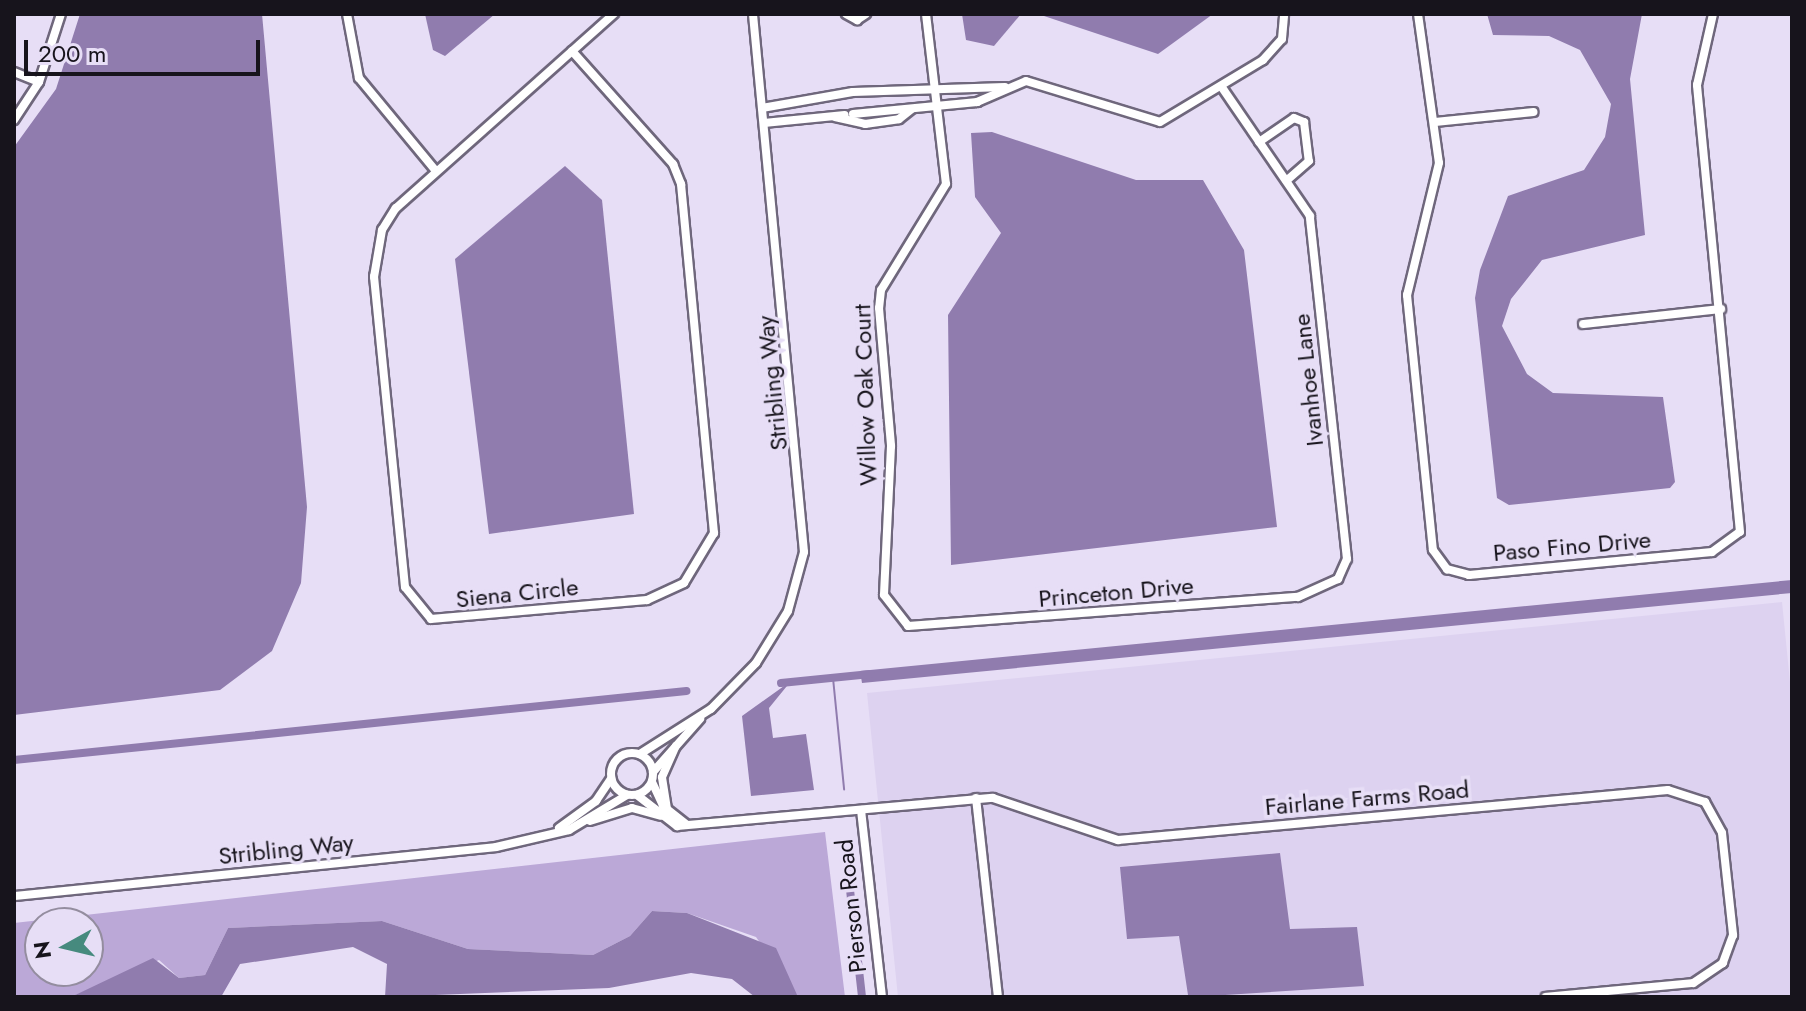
<!DOCTYPE html>
<html>
<head>
<meta charset="utf-8">
<style>
	body { margin:0 }
	#map { position:relative; width:1806px; height:1011px; overflow:hidden; background:#e7def6; font-family:Jost,sans-serif }
	div>[style] { position:absolute }
	.built>* { inset:0; background:#ddd2f0 }
	.green>* { inset:0; background:#bba8d7 }
	.water>* { inset:0; background:#907cae }
	.stream>* { height:2px; margin:-1px; padding:0 1px; transform-origin:1px; border-radius:1px; background:#907cae }
	.canal>* { height:8px; margin:-4px; padding:0 4px; transform-origin:4px; border-radius:4px; background:#907cae }
	.roads { filter:drop-shadow(2px 0 #6f677c) drop-shadow(-2px 0 #6f677c) drop-shadow(0 2px #6f677c) drop-shadow(0 -2px #6f677c) }
	.minor>* { height:8px; margin:-4px; padding:0 4px; transform-origin:4px; border-radius:4px; background:#fff }
	.minor>.ring { margin:-4px; padding:0; box-sizing:content-box; background:none; border:8px solid #fff; border-radius:50% }
	span { translate:-50% -50%; white-space:nowrap; text-align:center; line-height:1.15; -webkit-text-stroke:7px #e7def6; paint-order:stroke }
	.street-label { font-size:24px; color:#17141c }
	.frame { position:absolute; inset:0; border:16px solid #17141c; pointer-events:none }
	.north { position:absolute; left:24px; top:907px; width:80px; height:80px; box-sizing:border-box; background:#e7def6; border:2px solid #948d9f; border-radius:50%; rotate:262deg; font-size:22px; font-weight:700; line-height:32px; text-align:center; color:#17141c }
	.north::after { content:''; display:block; margin:auto; width:28px; height:36px; background:#468a7e; clip-path:polygon(50% 0,100% 100%,50% 72%,0 100%) }
	.scale { position:absolute; left:24px; top:40px; width:236px; height:36px; box-sizing:border-box; border:4px solid #17141c; border-top:0; padding-left:10px; font-size:24px; line-height:28px; white-space:nowrap; color:#17141c; -webkit-text-stroke:6px #e7def6; paint-order:stroke }
</style>
</head>
<body>
<div id="map">
	<div class="built">
		<i style="clip-path:polygon(1782px 602px,1792px 702px,1792px 997px,898px 997px,867px 693px)"></i>
	</div>
	<div class="green">
		<i style="clip-path:polygon(evenodd,825px 832px,845px 997px,798px 997px,756px 937px,687px 913px,652px 911px,630px 936px,593px 955px,468px 949px,382px 921px,228px 928px,205px 975px,179px 978px,159px 960px,71px 997px,14px 995px,14px 923px,825px 832px,40px 923px,88px 923px,88px 971px,40px 971px,40px 923px)"></i>
	</div>
	<div class="water">
		<i style="clip-path:polygon(80px 14px,262px 14px,307px 507px,301px 583px,272px 651px,220px 690px,14px 715px,14px 147px,56px 89px)"></i>
		<i style="clip-path:polygon(425px 14px,495px 14px,445px 56px,433px 50px)"></i>
		<i style="clip-path:polygon(962px 14px,1021px 14px,994px 46px,966px 40px)"></i>
		<i style="clip-path:polygon(1038px 14px,1213px 14px,1158px 54px)"></i>
		<i style="clip-path:polygon(1487px 14px,1642px 14px,1630px 79px,1645px 235px,1542px 260px,1511px 299px,1502px 326px,1527px 374px,1553px 393px,1663px 397px,1675px 482px,1670px 488px,1509px 505px,1497px 498px,1475px 298px,1480px 270px,1508px 196px,1584px 170px,1605px 137px,1611px 104px,1580px 50px,1549px 36px,1493px 35px)"></i>
		<i style="clip-path:polygon(992px 132px,1136px 180px,1203px 180px,1244px 250px,1277px 527px,951px 565px,948px 315px,1001px 233px,975px 197px,971px 133px)"></i>
		<i style="clip-path:polygon(565px 166px,602px 200px,634px 514px,489px 534px,455px 259px)"></i>
		<i style="clip-path:polygon(1792px 580px,1792px 593px,862px 683px,860px 671px)"></i>
		<i style="clip-path:polygon(791px 681px,769px 708px,773px 738px,806px 734px,814px 790px,751px 796px,742px 716px)"></i>
		<i style="clip-path:polygon(1280px 853px,1290px 929px,1357px 927px,1364px 986px,1194px 997px,1188px 995px,1179px 936px,1127px 939px,1120px 867px)"></i>
		<i style="clip-path:polygon(652px 911px,687px 913px,776px 948px,798px 997px,755px 997px,732px 979px,691px 973px,609px 988px,385px 997px,387px 964px,353px 947px,240px 964px,221px 997px,71px 997px,153px 958px,179px 978px,205px 975px,228px 928px,382px 921px,468px 949px,593px 955px,630px 936px)"></i>
	</div>
	<div class="stream">
		<i style="left:833px;top:678px;width:112px;rotate:84.3deg"></i>
	</div>
	<div class="canal">
		<i style="left:781px;top:683px;width:90px;rotate:-5.7deg"></i>
		<i style="left:14px;top:760px;width:676px;rotate:-5.86deg"></i>
		<i style="left:847px;top:863px;width:135px;rotate:83.6deg"></i>
	</div>
	<div class="roads">
		<div class="minor">
			<i style="left:347px;top:14px;width:65px;rotate:79.4deg"></i>
			<i style="left:359px;top:78px;width:121px;rotate:50.4deg"></i>
			<i style="left:846px;top:14px;width:13px;rotate:29deg"></i>
			<i style="left:857px;top:20px;width:11px;rotate:-34deg"></i>
			<i style="left:926px;top:14px;width:171px;rotate:83.3deg"></i>
			<i style="left:946px;top:184px;width:124px;rotate:121.5deg"></i>
			<i style="left:881px;top:290px;width:18px;rotate:96deg"></i>
			<i style="left:879px;top:308px;width:139px;rotate:85deg"></i>
			<i style="left:891px;top:446px;width:149px;rotate:92.7deg"></i>
			<i style="left:884px;top:595px;width:39px;rotate:52deg"></i>
			<i style="left:908px;top:626px;width:391px;rotate:-4.3deg"></i>
			<i style="left:1298px;top:597px;width:44px;rotate:-24.2deg"></i>
			<i style="left:1338px;top:579px;width:22px;rotate:-66deg"></i>
			<i style="left:1347px;top:559px;width:345px;rotate:-96.2deg"></i>
			<i style="left:1310px;top:216px;width:154px;rotate:-124.4deg"></i>
			<i style="left:1418px;top:14px;width:150px;rotate:82deg"></i>
			<i style="left:1439px;top:163px;width:136px;rotate:103.6deg"></i>
			<i style="left:1407px;top:295px;width:256px;rotate:84.2deg"></i>
			<i style="left:1433px;top:550px;width:24px;rotate:54deg"></i>
			<i style="left:1447px;top:569px;width:23px;rotate:15deg"></i>
			<i style="left:1469px;top:575px;width:244px;rotate:-5.4deg"></i>
			<i style="left:1712px;top:552px;width:34px;rotate:-36deg"></i>
			<i style="left:1740px;top:532px;width:449px;rotate:-95.5deg"></i>
			<i style="left:1697px;top:85px;width:73px;rotate:-77.3deg"></i>
			<i style="left:572px;top:51px;width:152px;rotate:48.2deg"></i>
			<i style="left:673px;top:164px;width:22px;rotate:68deg"></i>
			<i style="left:681px;top:184px;width:351px;rotate:84.6deg"></i>
			<i style="left:714px;top:533px;width:58px;rotate:121deg"></i>
			<i style="left:684px;top:583px;width:41px;rotate:155.3deg"></i>
			<i style="left:647px;top:600px;width:217px;rotate:175deg"></i>
			<i style="left:431px;top:619px;width:41px;rotate:-129.1deg"></i>
			<i style="left:405px;top:587px;width:312px;rotate:-95.7deg"></i>
			<i style="left:374px;top:277px;width:48px;rotate:-80.3deg"></i>
			<i style="left:382px;top:230px;width:26px;rotate:-58deg"></i>
			<i style="left:396px;top:208px;width:292px;rotate:-41.7deg"></i>
			<i style="left:14px;top:72px;width:27px;rotate:22deg"></i>
			<i style="left:762px;top:108px;width:92px;rotate:-10deg"></i>
			<i style="left:853px;top:92px;width:152px;rotate:-1.9deg"></i>
			<i style="left:853px;top:114px;width:125px;rotate:-5.5deg"></i>
			<i style="left:977px;top:102px;width:53px;rotate:-23.2deg"></i>
			<i style="left:1026px;top:81px;width:140px;rotate:17deg"></i>
			<i style="left:1160px;top:122px;width:120px;rotate:-31deg"></i>
			<i style="left:1263px;top:60px;width:28px;rotate:-48deg"></i>
			<i style="left:1282px;top:39px;width:25px;rotate:-85deg"></i>
			<i style="left:835px;top:117px;width:31px;rotate:13deg"></i>
			<i style="left:865px;top:124px;width:34px;rotate:-8deg"></i>
			<i style="left:899px;top:119px;width:16px;rotate:-38deg"></i>
			<i style="left:14px;top:120px;width:45px;rotate:-56.7deg"></i>
			<i style="left:39px;top:82px;width:71px;rotate:-72.1deg"></i>
			<i style="left:1435px;top:122px;width:99px;rotate:-5.8deg"></i>
			<i style="left:764px;top:123px;width:81px;rotate:-5.6deg"></i>
			<i style="left:1259px;top:142px;width:42px;rotate:-34.4deg"></i>
			<i style="left:1294px;top:118px;width:11px;rotate:22deg"></i>
			<i style="left:1304px;top:122px;width:39px;rotate:83deg"></i>
			<i style="left:1309px;top:161px;width:30px;rotate:139deg"></i>
			<i style="left:1583px;top:324px;width:139px;rotate:-6.2deg"></i>
			<i class="ring" style="left:611px;top:753px;width:34px;height:34px"></i>
			<i style="left:640px;top:754px;width:84px;rotate:-32.4deg"></i>
			<i style="left:711px;top:709px;width:64px;rotate:-45.6deg"></i>
			<i style="left:756px;top:663px;width:61px;rotate:-58.4deg"></i>
			<i style="left:788px;top:611px;width:61px;rotate:-74.8deg"></i>
			<i style="left:804px;top:552px;width:540px;rotate:-95.42deg"></i>
			<i style="left:653px;top:772px;width:71px;rotate:-48.4deg"></i>
			<i style="left:652px;top:782px;width:26px;rotate:65deg"></i>
			<i style="left:663px;top:806px;width:29px;rotate:38deg"></i>
			<i style="left:637px;top:795px;width:51px;rotate:37.8deg"></i>
			<i style="left:677px;top:826px;width:317px;rotate:-5.1deg"></i>
			<i style="left:993px;top:798px;width:132px;rotate:18.6deg"></i>
			<i style="left:1118px;top:840px;width:552px;rotate:-5.19deg"></i>
			<i style="left:1668px;top:790px;width:39px;rotate:18deg"></i>
			<i style="left:1705px;top:802px;width:35px;rotate:61deg"></i>
			<i style="left:1722px;top:833px;width:103px;rotate:83.8deg"></i>
			<i style="left:1733px;top:935px;width:30px;rotate:110deg"></i>
			<i style="left:1723px;top:963px;width:36px;rotate:146deg"></i>
			<i style="left:1693px;top:983px;width:148px;rotate:174.6deg"></i>
			<i style="left:976px;top:798px;width:200px;rotate:83.7deg"></i>
			<i style="left:667px;top:809px;width:32px;rotate:-99deg"></i>
			<i style="left:662px;top:777px;width:34px;rotate:-66deg"></i>
			<i style="left:861px;top:810px;width:188px;rotate:83.6deg"></i>
			<i style="left:590px;top:821px;width:44px;rotate:-17.2deg"></i>
			<i style="left:632px;top:808px;width:30px;rotate:15deg"></i>
			<i style="left:559px;top:828px;width:46px;rotate:-36.1deg"></i>
			<i style="left:596px;top:801px;width:27px;rotate:-56deg"></i>
			<i style="left:14px;top:896px;width:484px;rotate:-5.8deg"></i>
			<i style="left:496px;top:847px;width:75px;rotate:-13.1deg"></i>
			<i style="left:569px;top:830px;width:68px;rotate:-31.1deg"></i>
		</div>
	</div>
	<div class="street-label">
		<span style="left:1308px;top:380px;rotate:-96deg">Ivanhoe Lane</span>
		<span style="left:772px;top:383px;rotate:-96deg">Stribling Way</span>
		<span style="left:865px;top:395px;rotate:-92deg">Willow Oak Court</span>
		<span style="left:1572px;top:546px;rotate:-5deg">Paso Fino Drive</span>
		<span style="left:1116px;top:592px;rotate:-5deg">Princeton Drive</span>
		<span style="left:517px;top:593px;rotate:-6deg">Siena Circle</span>
		<span style="left:1367px;top:798px;rotate:-5deg">Fairlane Farms Road</span>
		<span style="left:286px;top:849px;rotate:-6deg">Stribling Way</span>
		<span style="left:851px;top:906px;rotate:-96deg">Pierson Road</span>
	</div>
	<div class="frame"></div>
	<div class="north">N</div>
	<div class="scale">200 m</div>
</div>
</body>
</html>
